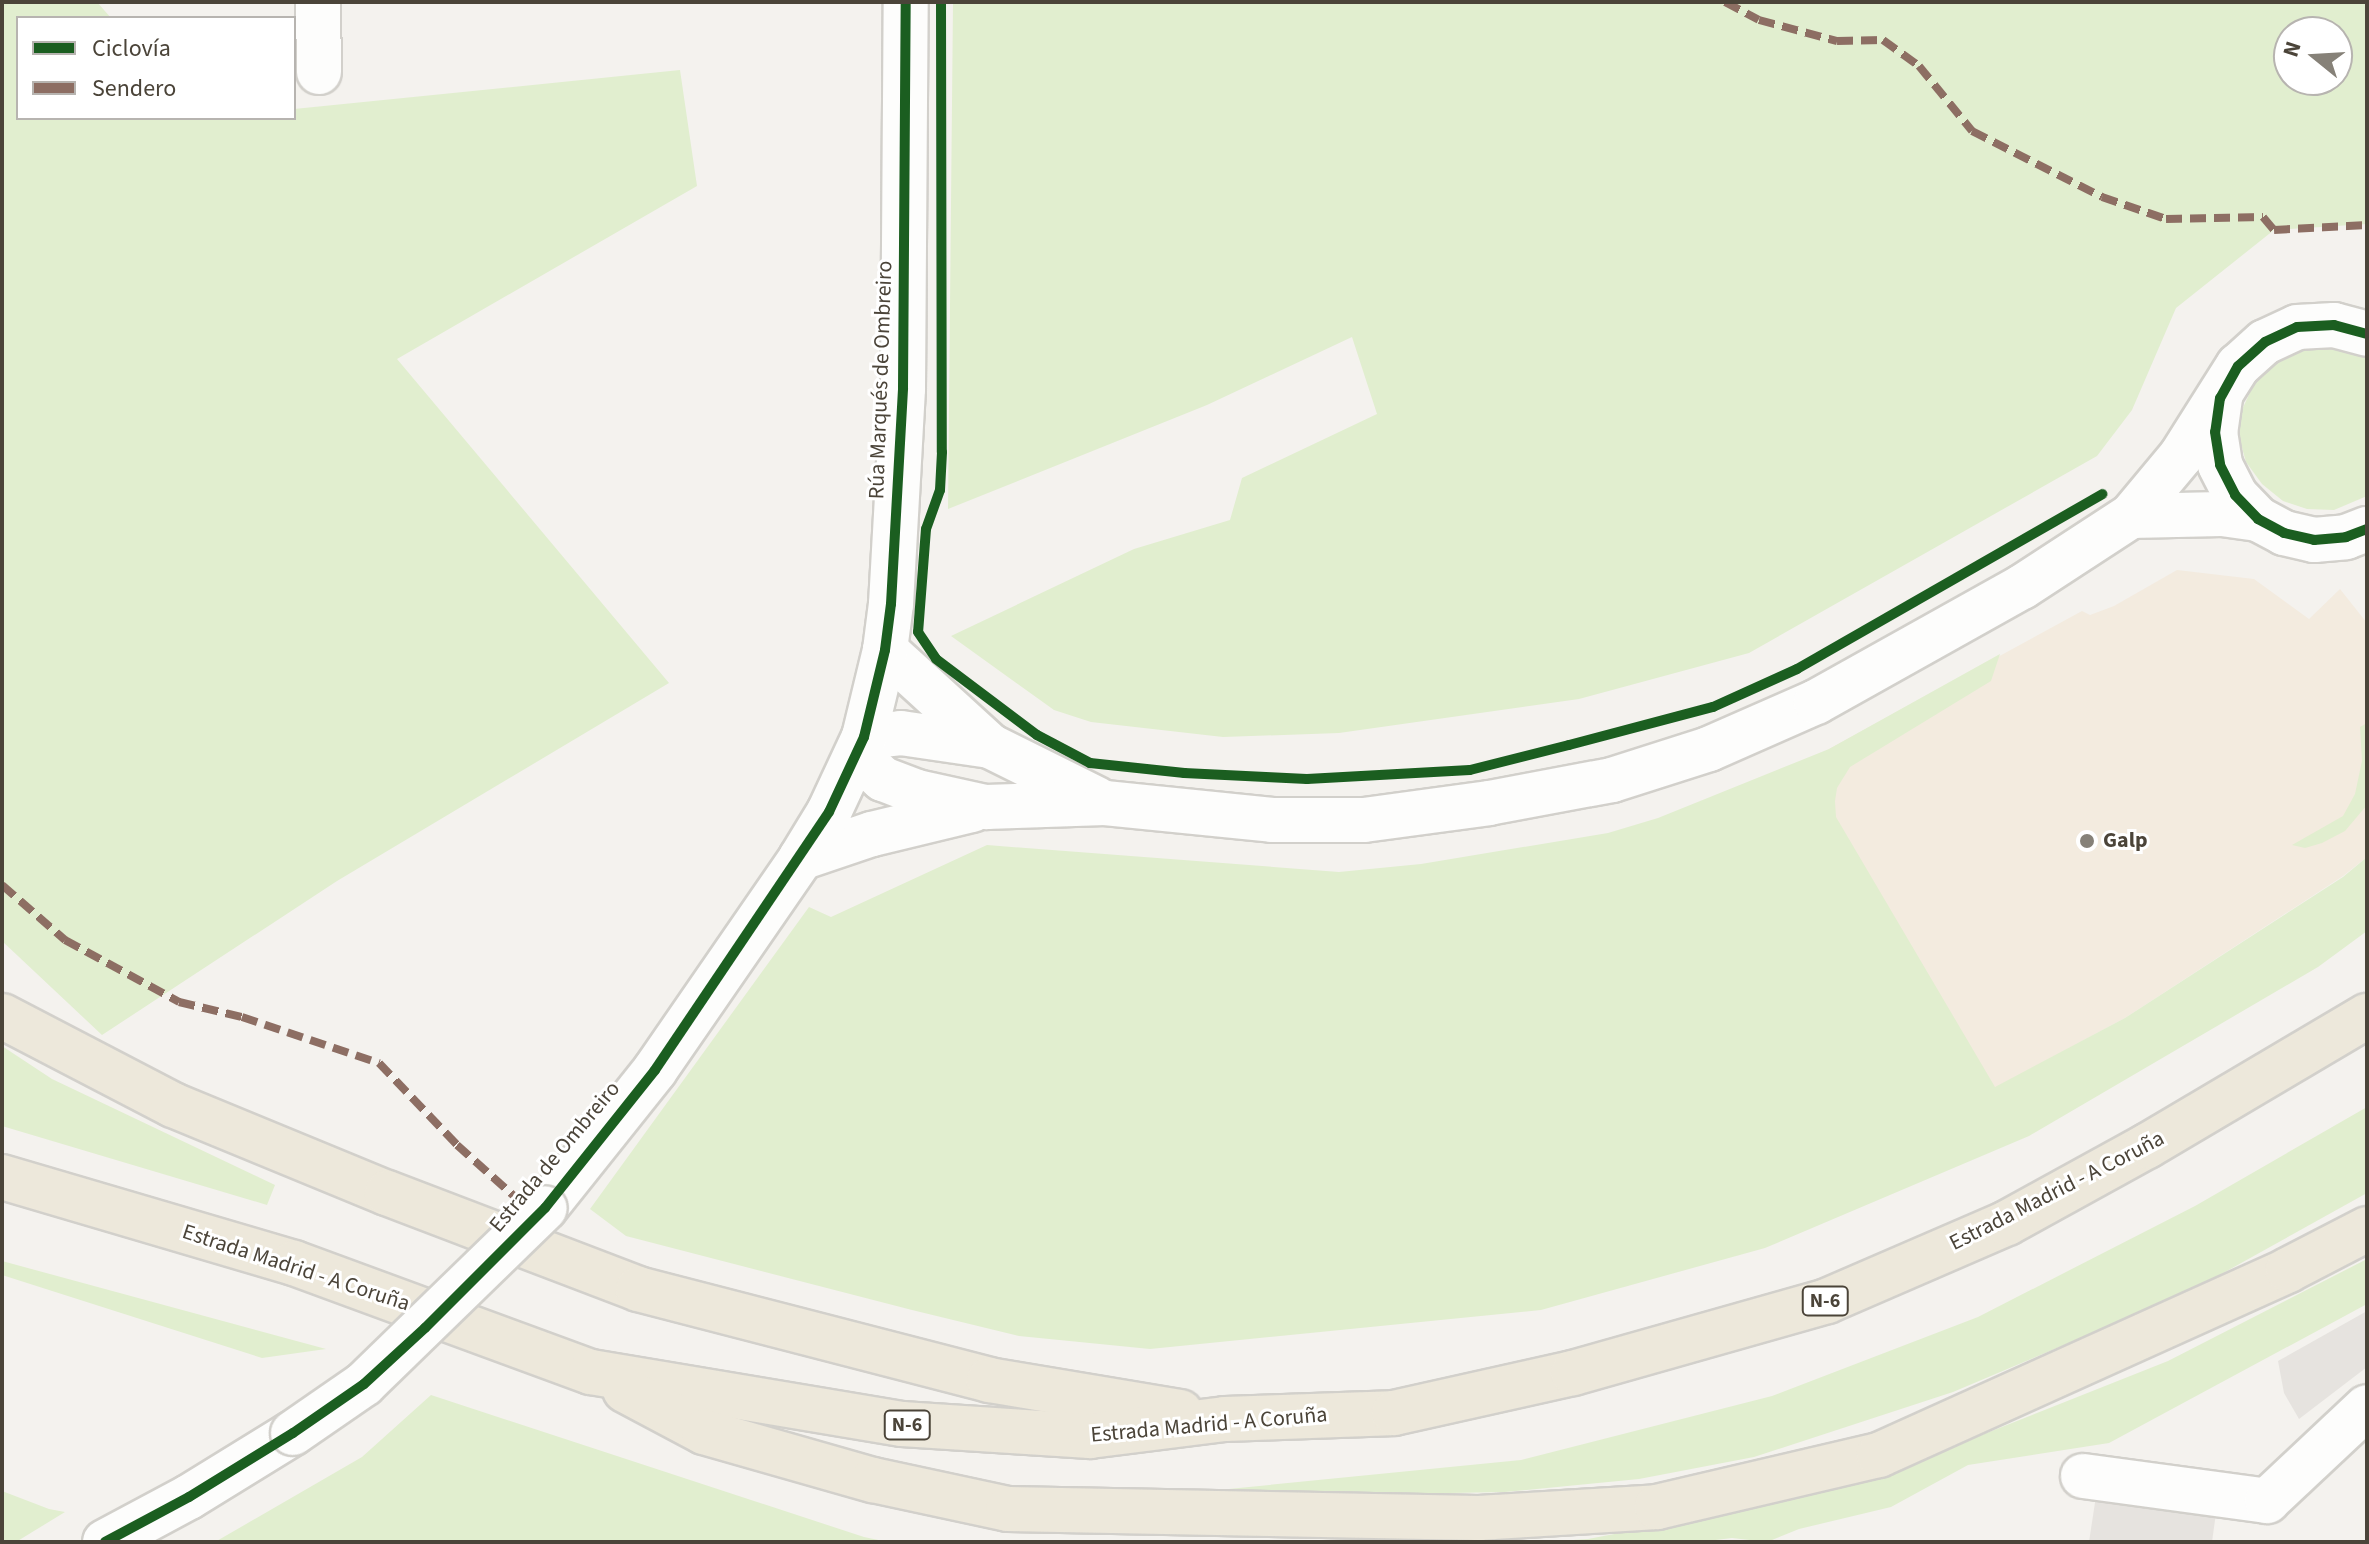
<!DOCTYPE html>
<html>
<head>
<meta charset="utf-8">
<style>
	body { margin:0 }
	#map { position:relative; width:2369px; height:1544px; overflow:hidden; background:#f4f2ee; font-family:"Source Sans 3",sans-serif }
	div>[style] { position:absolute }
	.commercial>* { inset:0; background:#f3ebdf }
	.green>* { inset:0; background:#e1eecf }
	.parking>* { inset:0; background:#e6e3df }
	.roads { filter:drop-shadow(2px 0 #d2d0cb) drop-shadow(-2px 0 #d2d0cb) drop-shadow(0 2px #d2d0cb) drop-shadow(0 -2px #d2d0cb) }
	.minor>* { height:44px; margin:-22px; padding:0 22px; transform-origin:22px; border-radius:22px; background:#fdfdfc }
	.highway>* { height:44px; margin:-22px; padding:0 22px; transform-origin:22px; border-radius:22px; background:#ede8db }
	.bridges { filter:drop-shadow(2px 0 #d2d0cb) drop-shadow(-2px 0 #d2d0cb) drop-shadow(0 2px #d2d0cb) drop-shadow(0 -2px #d2d0cb) }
	.minor-bridge>* { height:44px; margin:-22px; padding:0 22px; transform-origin:22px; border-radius:22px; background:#fdfdfc }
	.quiet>* { height:8px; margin-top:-4px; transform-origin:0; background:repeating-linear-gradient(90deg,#8d6e63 0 16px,transparent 0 24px) }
	.cycleway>* { height:10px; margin:-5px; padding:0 5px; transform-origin:5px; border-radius:5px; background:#1b5e20 }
	.dots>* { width:22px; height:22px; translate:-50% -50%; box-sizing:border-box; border:4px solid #fff; border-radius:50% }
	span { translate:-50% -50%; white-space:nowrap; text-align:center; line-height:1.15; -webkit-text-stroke:6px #fff; paint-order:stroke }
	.shield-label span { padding:2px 6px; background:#fff; border:2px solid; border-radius:6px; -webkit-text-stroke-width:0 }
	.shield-label { font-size:20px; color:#4b4439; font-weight:700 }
	.street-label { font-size:22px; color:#4b4439 }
	.poi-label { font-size:22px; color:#4b4439; font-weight:700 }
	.left { translate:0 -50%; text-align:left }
	.frame { position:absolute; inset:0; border:4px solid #4b4439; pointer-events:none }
	.legend { position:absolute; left:16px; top:16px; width:280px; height:104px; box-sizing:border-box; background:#fff; border:2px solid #b7b4b0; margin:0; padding:10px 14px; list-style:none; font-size:24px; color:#4b4439 }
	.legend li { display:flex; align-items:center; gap:16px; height:40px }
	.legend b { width:40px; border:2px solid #b7b4b0 }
	.north { position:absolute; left:2273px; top:16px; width:80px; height:80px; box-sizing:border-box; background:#fff; border:2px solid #b7b4b0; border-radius:50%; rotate:288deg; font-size:22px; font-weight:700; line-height:32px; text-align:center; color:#4b4439 }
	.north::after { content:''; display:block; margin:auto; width:28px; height:36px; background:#868178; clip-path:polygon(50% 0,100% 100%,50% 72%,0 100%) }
</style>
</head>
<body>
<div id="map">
	<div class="commercial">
		<i style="clip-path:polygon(2177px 570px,2254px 579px,2309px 619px,2340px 589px,2367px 623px,2367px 857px,2343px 876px,2125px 1018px,1995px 1088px,1802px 791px,1829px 749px,2082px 611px,2090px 615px,2114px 606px)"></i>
	</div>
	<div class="green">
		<i style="clip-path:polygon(2px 2px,97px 2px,111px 18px,18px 18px,18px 118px,294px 118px,294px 109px,680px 70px,697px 186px,397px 359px,669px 683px,337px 881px,102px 1035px,2px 941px)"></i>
		<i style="clip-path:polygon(evenodd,953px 2px,2367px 2px,2367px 224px,2274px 230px,2176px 308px,2132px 410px,2097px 456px,1749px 653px,1579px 699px,1339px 733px,1223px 737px,1091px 722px,1054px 710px,951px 636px,1134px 549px,1230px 520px,1242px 478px,1377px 414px,1352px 337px,1207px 405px,948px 509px,953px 2px,2289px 32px,2337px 32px,2337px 80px,2289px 80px,2289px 32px)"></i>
		<i style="clip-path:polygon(2319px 344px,2342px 347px,2367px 359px,2367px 496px,2334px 510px,2307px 509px,2283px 501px,2262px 484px,2246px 462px,2239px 437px,2240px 414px,2259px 373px,2276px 358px,2297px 349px)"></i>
		<i style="clip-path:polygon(2000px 654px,1991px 681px,1850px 767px,1837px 788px,1835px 801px,1836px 817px,1995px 1087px,2125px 1018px,2343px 877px,2367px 857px,2367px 931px,2318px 967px,2029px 1136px,1765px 1248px,1541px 1310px,1150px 1349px,1019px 1336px,912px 1310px,626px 1236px,590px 1209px,809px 907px,831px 917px,987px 845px,1339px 872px,1421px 864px,1608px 833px,1658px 818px,1829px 749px)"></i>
		<i style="clip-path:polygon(2367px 723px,2367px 805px,2345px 831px,2322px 843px,2305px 848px,2292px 845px,2343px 816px,2355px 794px,2362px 761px,2360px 727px)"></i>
		<i style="clip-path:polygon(2px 1046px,52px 1079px,275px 1185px,267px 1205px,2px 1126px)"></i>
		<i style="clip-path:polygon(2367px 1107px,2367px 1193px,2189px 1292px,1953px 1392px,1754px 1457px,1639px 1479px,1505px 1492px,1281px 1496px,1188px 1493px,1521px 1460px,1772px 1396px,1978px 1317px,2195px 1206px)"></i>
		<i style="clip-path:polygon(2367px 1259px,2367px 1304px,2109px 1443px,1968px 1465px,1891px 1507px,1799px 1529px,1767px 1542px,1732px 1538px,1699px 1542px,1543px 1542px,1588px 1539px,1788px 1501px,1911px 1463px,2168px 1361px)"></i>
		<i style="clip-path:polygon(2px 1261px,326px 1349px,262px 1358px,2px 1275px)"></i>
		<i style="clip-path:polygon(431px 1395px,864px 1537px,888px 1542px,215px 1542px,362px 1457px)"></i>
		<i style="clip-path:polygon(2px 1491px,49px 1509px,65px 1512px,16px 1542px,2px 1542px)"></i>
	</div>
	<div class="parking">
		<i style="clip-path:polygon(2367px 1311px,2367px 1367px,2299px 1419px,2284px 1393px,2278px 1361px)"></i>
		<i style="clip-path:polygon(2096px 1496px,2216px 1513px,2212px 1542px,2089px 1542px)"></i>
	</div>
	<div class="roads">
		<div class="minor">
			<i style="left:318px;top:2px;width:70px;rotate:89.2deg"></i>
			<i style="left:2220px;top:398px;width:34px;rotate:98deg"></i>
			<i style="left:2215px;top:432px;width:33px;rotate:81deg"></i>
			<i style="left:2220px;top:465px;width:34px;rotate:63deg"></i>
			<i style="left:2235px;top:495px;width:33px;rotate:46deg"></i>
			<i style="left:2258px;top:519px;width:30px;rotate:28deg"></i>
			<i style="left:2284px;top:533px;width:31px;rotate:13deg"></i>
			<i style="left:2314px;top:540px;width:32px;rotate:-5deg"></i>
			<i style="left:2346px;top:537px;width:22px;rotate:-21deg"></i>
			<i style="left:2131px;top:516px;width:78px;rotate:-50.2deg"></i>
			<i style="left:2181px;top:456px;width:107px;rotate:-57.7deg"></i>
			<i style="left:2238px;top:366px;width:36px;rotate:-42deg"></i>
			<i style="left:2265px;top:342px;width:35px;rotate:-25deg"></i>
			<i style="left:2297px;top:327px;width:37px;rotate:-3deg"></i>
			<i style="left:2334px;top:325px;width:34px;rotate:15deg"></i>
			<i style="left:885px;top:650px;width:142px;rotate:42.4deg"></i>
			<i style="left:990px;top:746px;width:119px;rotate:26.4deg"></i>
			<i style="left:864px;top:737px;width:37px;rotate:-6deg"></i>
			<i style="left:901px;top:733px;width:90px;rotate:8.3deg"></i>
			<i style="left:858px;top:756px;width:34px;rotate:43deg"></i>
			<i style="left:883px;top:779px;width:36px;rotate:21deg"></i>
			<i style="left:917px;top:792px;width:71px;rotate:12.3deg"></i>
			<i style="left:986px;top:807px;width:119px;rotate:-1.9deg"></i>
			<i style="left:1105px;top:803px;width:168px;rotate:5.8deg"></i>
			<i style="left:1272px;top:820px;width:92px"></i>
			<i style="left:1364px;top:820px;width:126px;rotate:-7.7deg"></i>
			<i style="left:1489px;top:803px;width:125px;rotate:-10.6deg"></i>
			<i style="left:1612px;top:780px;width:102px;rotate:-17.7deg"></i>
			<i style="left:1709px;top:749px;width:117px;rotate:-23.7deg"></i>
			<i style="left:1816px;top:702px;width:236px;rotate:-29.2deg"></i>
			<i style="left:2022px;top:587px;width:130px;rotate:-33.1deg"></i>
			<i style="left:2131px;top:516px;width:91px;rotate:-1.3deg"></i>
			<i style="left:2222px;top:514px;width:36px;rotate:8deg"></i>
			<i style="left:801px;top:858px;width:75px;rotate:-18.7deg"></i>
			<i style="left:872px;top:834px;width:103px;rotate:-13.5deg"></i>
			<i style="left:545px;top:1208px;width:176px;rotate:-51.4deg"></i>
			<i style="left:655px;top:1070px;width:257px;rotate:-55.4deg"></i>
			<i style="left:801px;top:858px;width:54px;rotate:-58.7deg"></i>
			<i style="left:829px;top:812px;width:83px;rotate:-65deg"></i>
			<i style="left:864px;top:737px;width:89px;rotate:-76.4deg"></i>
			<i style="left:885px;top:650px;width:46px;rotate:-82.6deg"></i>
			<i style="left:891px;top:604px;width:216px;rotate:-86.8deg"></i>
			<i style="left:903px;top:388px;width:386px;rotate:-89.6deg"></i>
			<i style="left:2083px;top:1476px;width:186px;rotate:7.7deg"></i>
			<i style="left:2267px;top:1501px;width:137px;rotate:-43.2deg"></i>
			<i style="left:105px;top:1542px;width:95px;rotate:-28.2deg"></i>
			<i style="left:189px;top:1497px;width:122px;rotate:-31.6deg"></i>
		</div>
		<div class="highway">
			<i style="left:2px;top:1016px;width:193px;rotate:27.5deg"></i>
			<i style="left:173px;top:1105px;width:231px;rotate:22.4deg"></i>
			<i style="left:387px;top:1193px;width:269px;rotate:20.9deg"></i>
			<i style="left:638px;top:1289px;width:363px;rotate:14.5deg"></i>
			<i style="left:989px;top:1380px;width:194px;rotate:9.5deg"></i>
			<i style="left:2px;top:1177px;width:304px;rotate:16.4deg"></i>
			<i style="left:294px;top:1263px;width:316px;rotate:20.2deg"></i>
			<i style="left:591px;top:1372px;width:315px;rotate:9.5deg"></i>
			<i style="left:902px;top:1424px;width:188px;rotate:3.7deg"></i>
			<i style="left:1090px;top:1436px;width:136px;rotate:-7.2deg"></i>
			<i style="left:1225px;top:1419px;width:169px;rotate:-2deg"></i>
			<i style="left:1394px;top:1413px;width:183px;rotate:-12.6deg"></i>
			<i style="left:1573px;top:1373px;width:264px;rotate:-15.8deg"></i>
			<i style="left:1827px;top:1301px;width:196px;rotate:-23.4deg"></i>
			<i style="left:2007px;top:1223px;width:160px;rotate:-28.8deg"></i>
			<i style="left:2147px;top:1146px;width:256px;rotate:-30.6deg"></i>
			<i style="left:625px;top:1390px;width:89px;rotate:28deg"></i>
			<i style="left:704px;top:1432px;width:176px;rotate:15.9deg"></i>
			<i style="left:873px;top:1480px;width:138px;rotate:12.1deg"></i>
			<i style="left:1008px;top:1509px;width:471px;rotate:1.1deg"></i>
			<i style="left:1479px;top:1518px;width:178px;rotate:-3.5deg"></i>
			<i style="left:1657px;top:1507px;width:228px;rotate:-13.2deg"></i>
			<i style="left:1879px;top:1455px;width:449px;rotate:-24.3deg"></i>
			<i style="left:2288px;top:1270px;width:89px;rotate:-27.4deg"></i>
		</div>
	</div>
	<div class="bridges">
		<div class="minor-bridge">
			<i style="left:293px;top:1433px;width:86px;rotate:-34.6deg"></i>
			<i style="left:364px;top:1384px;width:252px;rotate:-44.2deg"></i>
		</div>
	</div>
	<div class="quiet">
		<i style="left:1725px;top:2px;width:38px;rotate:28deg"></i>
		<i style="left:1759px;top:20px;width:81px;rotate:15.1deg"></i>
		<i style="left:1837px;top:41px;width:46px;rotate:-1.2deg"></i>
		<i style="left:1883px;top:40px;width:44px;rotate:35.8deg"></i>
		<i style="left:1919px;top:66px;width:84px;rotate:50.8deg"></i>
		<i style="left:1972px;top:131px;width:146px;rotate:26.9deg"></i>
		<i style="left:2102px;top:197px;width:68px;rotate:19deg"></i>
		<i style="left:2166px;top:219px;width:97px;rotate:-1.2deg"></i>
		<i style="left:2263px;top:217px;width:17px;rotate:50deg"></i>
		<i style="left:2274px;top:230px;width:93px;rotate:-3.1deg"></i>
		<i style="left:2px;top:885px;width:84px;rotate:41.1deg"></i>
		<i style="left:65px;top:940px;width:130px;rotate:28.5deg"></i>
		<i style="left:179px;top:1002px;width:65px;rotate:13.4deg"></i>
		<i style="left:242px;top:1017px;width:145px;rotate:18.6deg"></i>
		<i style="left:379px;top:1063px;width:113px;rotate:46.4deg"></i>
		<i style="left:457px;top:1145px;width:76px;rotate:41.8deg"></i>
	</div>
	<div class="cycleway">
		<i style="left:941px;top:2px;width:450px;rotate:89.9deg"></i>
		<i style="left:942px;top:452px;width:38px;rotate:93deg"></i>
		<i style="left:940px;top:490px;width:41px;rotate:109.7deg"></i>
		<i style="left:926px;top:529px;width:103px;rotate:94.4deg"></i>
		<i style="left:918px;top:632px;width:32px;rotate:56deg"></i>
		<i style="left:936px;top:659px;width:126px;rotate:37deg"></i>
		<i style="left:1037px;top:735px;width:60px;rotate:27.8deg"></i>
		<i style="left:1090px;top:763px;width:95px;rotate:6.1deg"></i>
		<i style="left:1184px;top:773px;width:123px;rotate:2.8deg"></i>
		<i style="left:1307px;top:779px;width:163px;rotate:-3.2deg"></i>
		<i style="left:1470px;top:770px;width:102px;rotate:-14.2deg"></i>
		<i style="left:1569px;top:745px;width:149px;rotate:-14.8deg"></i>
		<i style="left:1713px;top:707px;width:92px;rotate:-24.3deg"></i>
		<i style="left:1797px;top:669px;width:352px;rotate:-29.8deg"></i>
		<i style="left:2367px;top:334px;width:34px;rotate:-165deg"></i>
		<i style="left:2334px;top:325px;width:37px;rotate:177deg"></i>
		<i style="left:2297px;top:327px;width:35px;rotate:155deg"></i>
		<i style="left:2265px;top:342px;width:36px;rotate:138deg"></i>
		<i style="left:2238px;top:366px;width:37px;rotate:119deg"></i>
		<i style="left:2220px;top:398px;width:34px;rotate:98deg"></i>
		<i style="left:2215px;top:432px;width:33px;rotate:81deg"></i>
		<i style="left:2220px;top:465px;width:34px;rotate:63deg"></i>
		<i style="left:2235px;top:495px;width:33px;rotate:46deg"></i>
		<i style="left:2258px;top:519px;width:30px;rotate:28deg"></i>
		<i style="left:2284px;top:533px;width:31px;rotate:13deg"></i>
		<i style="left:2314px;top:540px;width:32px;rotate:-5deg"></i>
		<i style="left:2346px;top:537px;width:22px;rotate:-21deg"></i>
		<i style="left:105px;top:1542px;width:95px;rotate:-28.2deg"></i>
		<i style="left:189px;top:1497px;width:122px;rotate:-31.6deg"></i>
		<i style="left:293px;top:1433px;width:86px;rotate:-34.6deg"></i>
		<i style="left:364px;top:1384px;width:83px;rotate:-42.6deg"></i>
		<i style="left:425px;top:1328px;width:170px;rotate:-45deg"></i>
		<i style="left:545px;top:1208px;width:176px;rotate:-51.4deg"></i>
		<i style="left:655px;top:1070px;width:311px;rotate:-56deg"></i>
		<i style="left:829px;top:812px;width:83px;rotate:-65deg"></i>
		<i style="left:864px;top:737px;width:89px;rotate:-76.4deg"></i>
		<i style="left:885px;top:650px;width:46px;rotate:-82.6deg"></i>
		<i style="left:891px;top:604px;width:216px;rotate:-86.8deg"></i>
		<i style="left:903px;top:388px;width:386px;rotate:-89.6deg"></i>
	</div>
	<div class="dots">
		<i style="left:2087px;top:841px;background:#868178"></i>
	</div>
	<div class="shield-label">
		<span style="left:1825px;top:1301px">N-6</span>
		<span style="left:907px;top:1425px">N-6</span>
	</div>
	<div class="street-label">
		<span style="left:881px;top:380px;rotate:-88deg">Rúa Marqués de Ombreiro</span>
		<span style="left:555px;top:1157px;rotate:-50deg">Estrada de Ombreiro</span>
		<span style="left:2057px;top:1191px;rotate:-27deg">Estrada Madrid - A Coruña</span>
		<span style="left:296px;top:1268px;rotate:18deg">Estrada Madrid - A Coruña</span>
		<span style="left:1209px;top:1425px;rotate:-5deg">Estrada Madrid - A Coruña</span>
	</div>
	<div class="poi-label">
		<span class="left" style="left:2103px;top:841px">Galp</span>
	</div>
	<div class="frame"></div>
	<ul class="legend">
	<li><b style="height:10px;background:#1b5e20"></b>Ciclovía</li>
	<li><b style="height:10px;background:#8d6e63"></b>Sendero</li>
	</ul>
	<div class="north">N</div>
</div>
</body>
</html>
